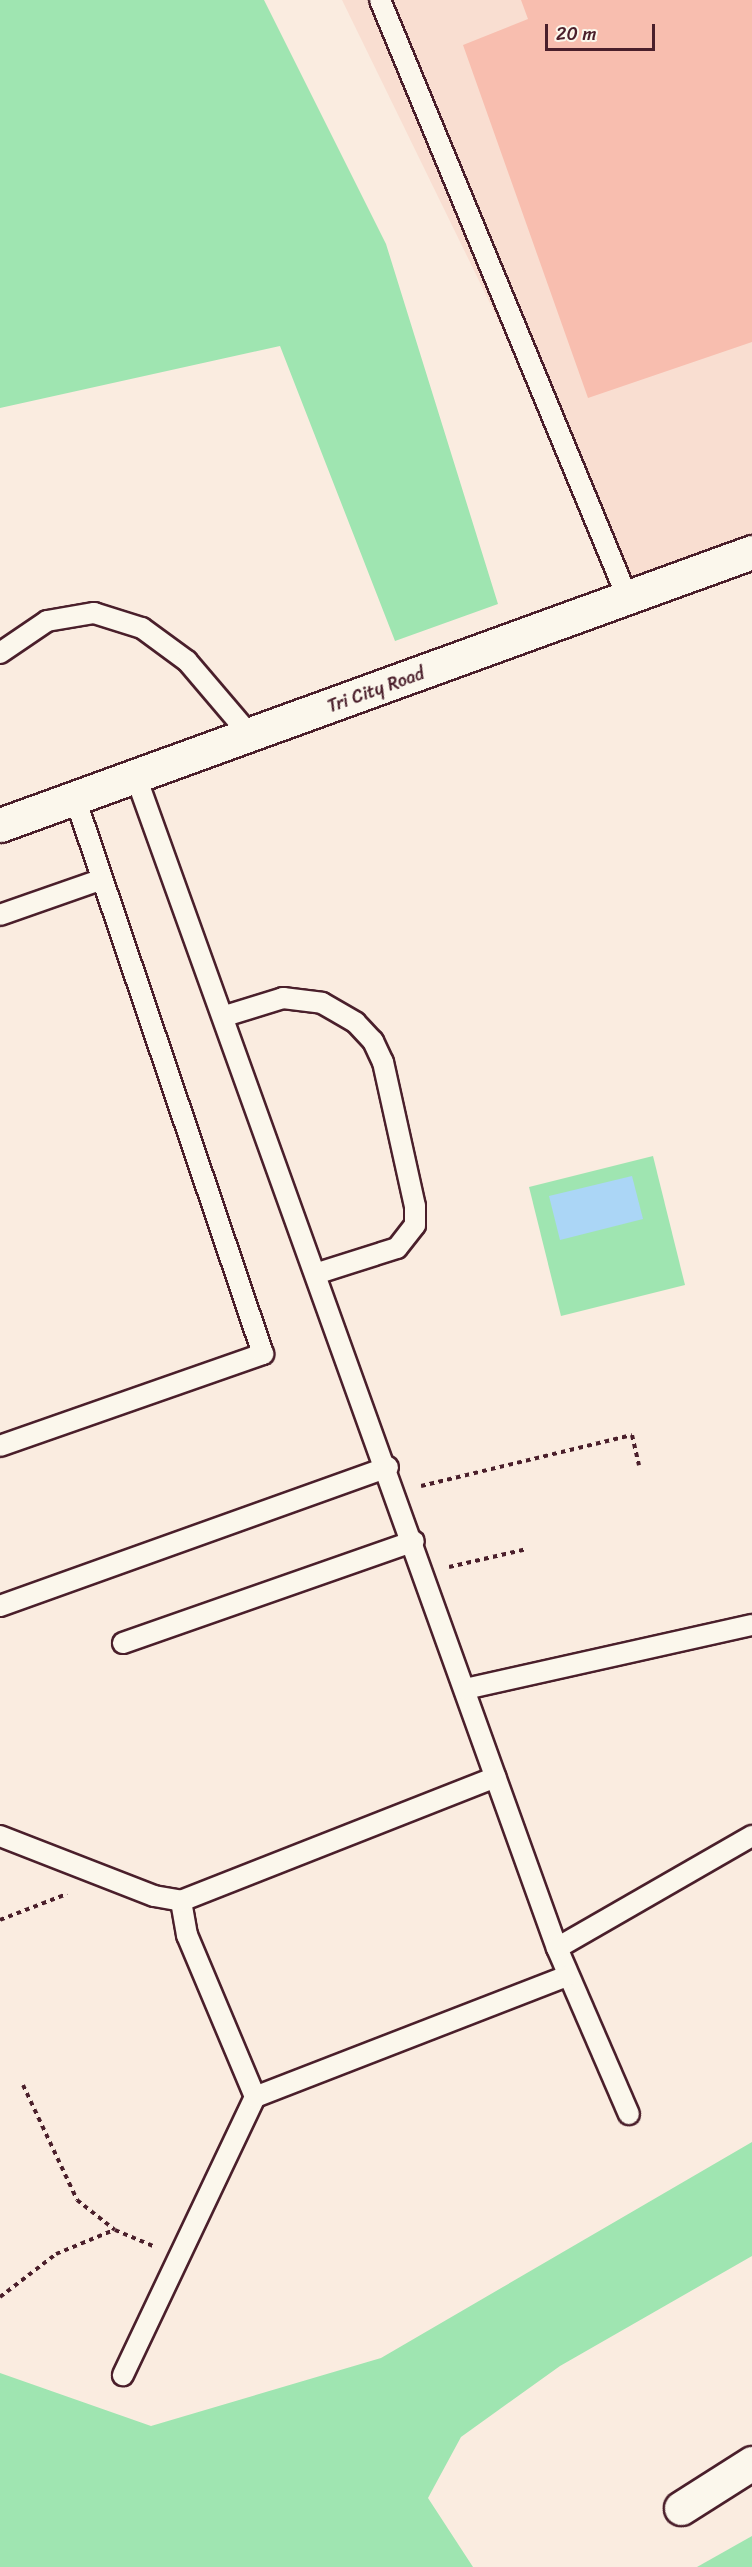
<!DOCTYPE html>
<html>
<head>
<meta charset="utf-8">
<style>
	body { margin:0 }
	#map { position:relative; width:752px; height:2567px; overflow:hidden; background:#faece0; font-family:Sriracha,sans-serif }
	div>[style] { position:absolute }
	.built>* { inset:0; background:#f9ded1 }
	.green>* { inset:0; background:#9fe5b1 }
	.water>* { inset:0; background:#abd6f6 }
	.building>* { inset:0; background:#f8beaf }
	.path>* { height:4px; margin-top:-2px; transform-origin:0; background:repeating-linear-gradient(90deg,#4a1f2b 0 4.5px,transparent 0 9px) }
	.roads { filter:drop-shadow(2px 0 #4a1f2b) drop-shadow(-2px 0 #4a1f2b) drop-shadow(0 2px #4a1f2b) drop-shadow(0 -2px #4a1f2b) }
	.service>* { height:20px; margin:-10px; padding:0 10px; transform-origin:10px; border-radius:10px; background:#fbf7ec }
	.minor>* { height:33px; margin:-16.5px; padding:0 16.5px; transform-origin:16.5px; border-radius:16.5px; background:#fbf7ec }
	span { translate:-50% -50%; white-space:nowrap; text-align:center; line-height:1.15; -webkit-text-stroke:4.5px #fbf7ec; paint-order:stroke }
	.street-label { font-size:18px; color:#4a1f2b }
	.scale { position:absolute; left:545px; top:24px; width:110px; height:27px; box-sizing:border-box; border:3px solid #4a1f2b; border-top:0; padding-left:8px; font-size:18px; line-height:21px; white-space:nowrap; color:#4a1f2b; -webkit-text-stroke:4px #fbf7ec; paint-order:stroke }
</style>
</head>
<body>
<div id="map">
	<div class="built">
		<i style="clip-path:polygon(342px 0,752px 0,752px 544px,628px 586px)"></i>
	</div>
	<div class="green">
		<i style="clip-path:polygon(0 0,264px 0,386px 244px,498px 604px,395px 641px,280px 346px,0 408px)"></i>
		<i style="clip-path:polygon(653px 1156px,685px 1285px,561px 1316px,529px 1187px)"></i>
		<i style="clip-path:polygon(752px 2142px,752px 2256px,560px 2366px,461px 2437px,428px 2498px,473px 2567px,0 2567px,0 2373px,151px 2426px,381px 2358px)"></i>
		<i style="clip-path:polygon(752px 2536px,752px 2567px,697px 2567px)"></i>
	</div>
	<div class="water">
		<i style="clip-path:polygon(632px 1176px,643px 1219px,560px 1240px,549px 1196px)"></i>
	</div>
	<div class="building">
		<i style="clip-path:polygon(521px 0,752px 0,752px 342px,588px 398px,463px 45px,528px 19px)"></i>
	</div>
	<div class="path">
		<i style="left:421px;top:1486px;width:217px;rotate:-13.6deg"></i>
		<i style="left:632px;top:1435px;width:31px;rotate:77deg"></i>
		<i style="left:449px;top:1567px;width:80px;rotate:-13deg"></i>
		<i style="left:0;top:1920px;width:72px;rotate:-21.2deg"></i>
		<i style="left:23px;top:2085px;width:127px;rotate:64.8deg"></i>
		<i style="left:77px;top:2200px;width:48px;rotate:38.3deg"></i>
		<i style="left:115px;top:2230px;width:41px;rotate:22.8deg"></i>
		<i style="left:0;top:2297px;width:71px;rotate:-37.5deg"></i>
		<i style="left:56px;top:2254px;width:63px;rotate:-22.5deg"></i>
	</div>
	<div class="roads">
		<div class="service">
			<i style="left:380px;top:0;width:648px;rotate:67.51deg"></i>
			<i style="left:0;top:653px;width:57px;rotate:-34.2deg"></i>
			<i style="left:47px;top:621px;width:48px;rotate:-9.7deg"></i>
			<i style="left:94px;top:613px;width:50px;rotate:17.4deg"></i>
			<i style="left:142px;top:628px;width:56px;rotate:36.3deg"></i>
			<i style="left:187px;top:661px;width:97px;rotate:49.6deg"></i>
			<i style="left:136px;top:777px;width:1244px;rotate:70.23deg"></i>
			<i style="left:557px;top:1948px;width:181px;rotate:66.6deg"></i>
			<i style="left:0;top:915px;width:106px;rotate:-19.3deg"></i>
			<i style="left:225px;top:1016px;width:61px;rotate:-17.2deg"></i>
			<i style="left:283px;top:998px;width:39px;rotate:7deg"></i>
			<i style="left:322px;top:1003px;width:39px;rotate:30deg"></i>
			<i style="left:356px;top:1023px;width:25px;rotate:47deg"></i>
			<i style="left:373px;top:1041px;width:23px;rotate:65deg"></i>
			<i style="left:383px;top:1062px;width:148px;rotate:77.5deg"></i>
			<i style="left:415px;top:1206px;width:19px;rotate:90deg"></i>
			<i style="left:415px;top:1225px;width:29px;rotate:128deg"></i>
			<i style="left:397px;top:1248px;width:83px;rotate:162.4deg"></i>
			<i style="left:0;top:1446px;width:279px;rotate:-19.3deg"></i>
			<i style="left:263px;top:1354px;width:587px;rotate:-108.68deg"></i>
			<i style="left:0;top:1606px;width:412px;rotate:-19.7deg"></i>
			<i style="left:123px;top:1643px;width:308px;rotate:-19.3deg"></i>
			<i style="left:465px;top:1689px;width:294px;rotate:-12.6deg"></i>
			<i style="left:0;top:1836px;width:165px;rotate:21.3deg"></i>
			<i style="left:154px;top:1896px;width:27px;rotate:10deg"></i>
			<i style="left:181px;top:1901px;width:35px;rotate:80deg"></i>
			<i style="left:187px;top:1935px;width:176px;rotate:67.2deg"></i>
			<i style="left:255px;top:2097px;width:308px;rotate:115.4deg"></i>
			<i style="left:181px;top:1901px;width:338px;rotate:-21.5deg"></i>
			<i style="left:557px;top:1948px;width:225px;rotate:-29.9deg"></i>
			<i style="left:255px;top:2097px;width:335px;rotate:-21.2deg"></i>
		</div>
		<div class="minor">
			<i style="left:0;top:825px;width:800px;rotate:-19.95deg"></i>
			<i style="left:681px;top:2508px;width:84px;rotate:-32.4deg"></i>
		</div>
	</div>
	<div class="street-label">
		<span style="left:376px;top:690px;rotate:-20deg">Tri City Road</span>
	</div>
	<div class="scale">20 m</div>
</div>
</body>
</html>
